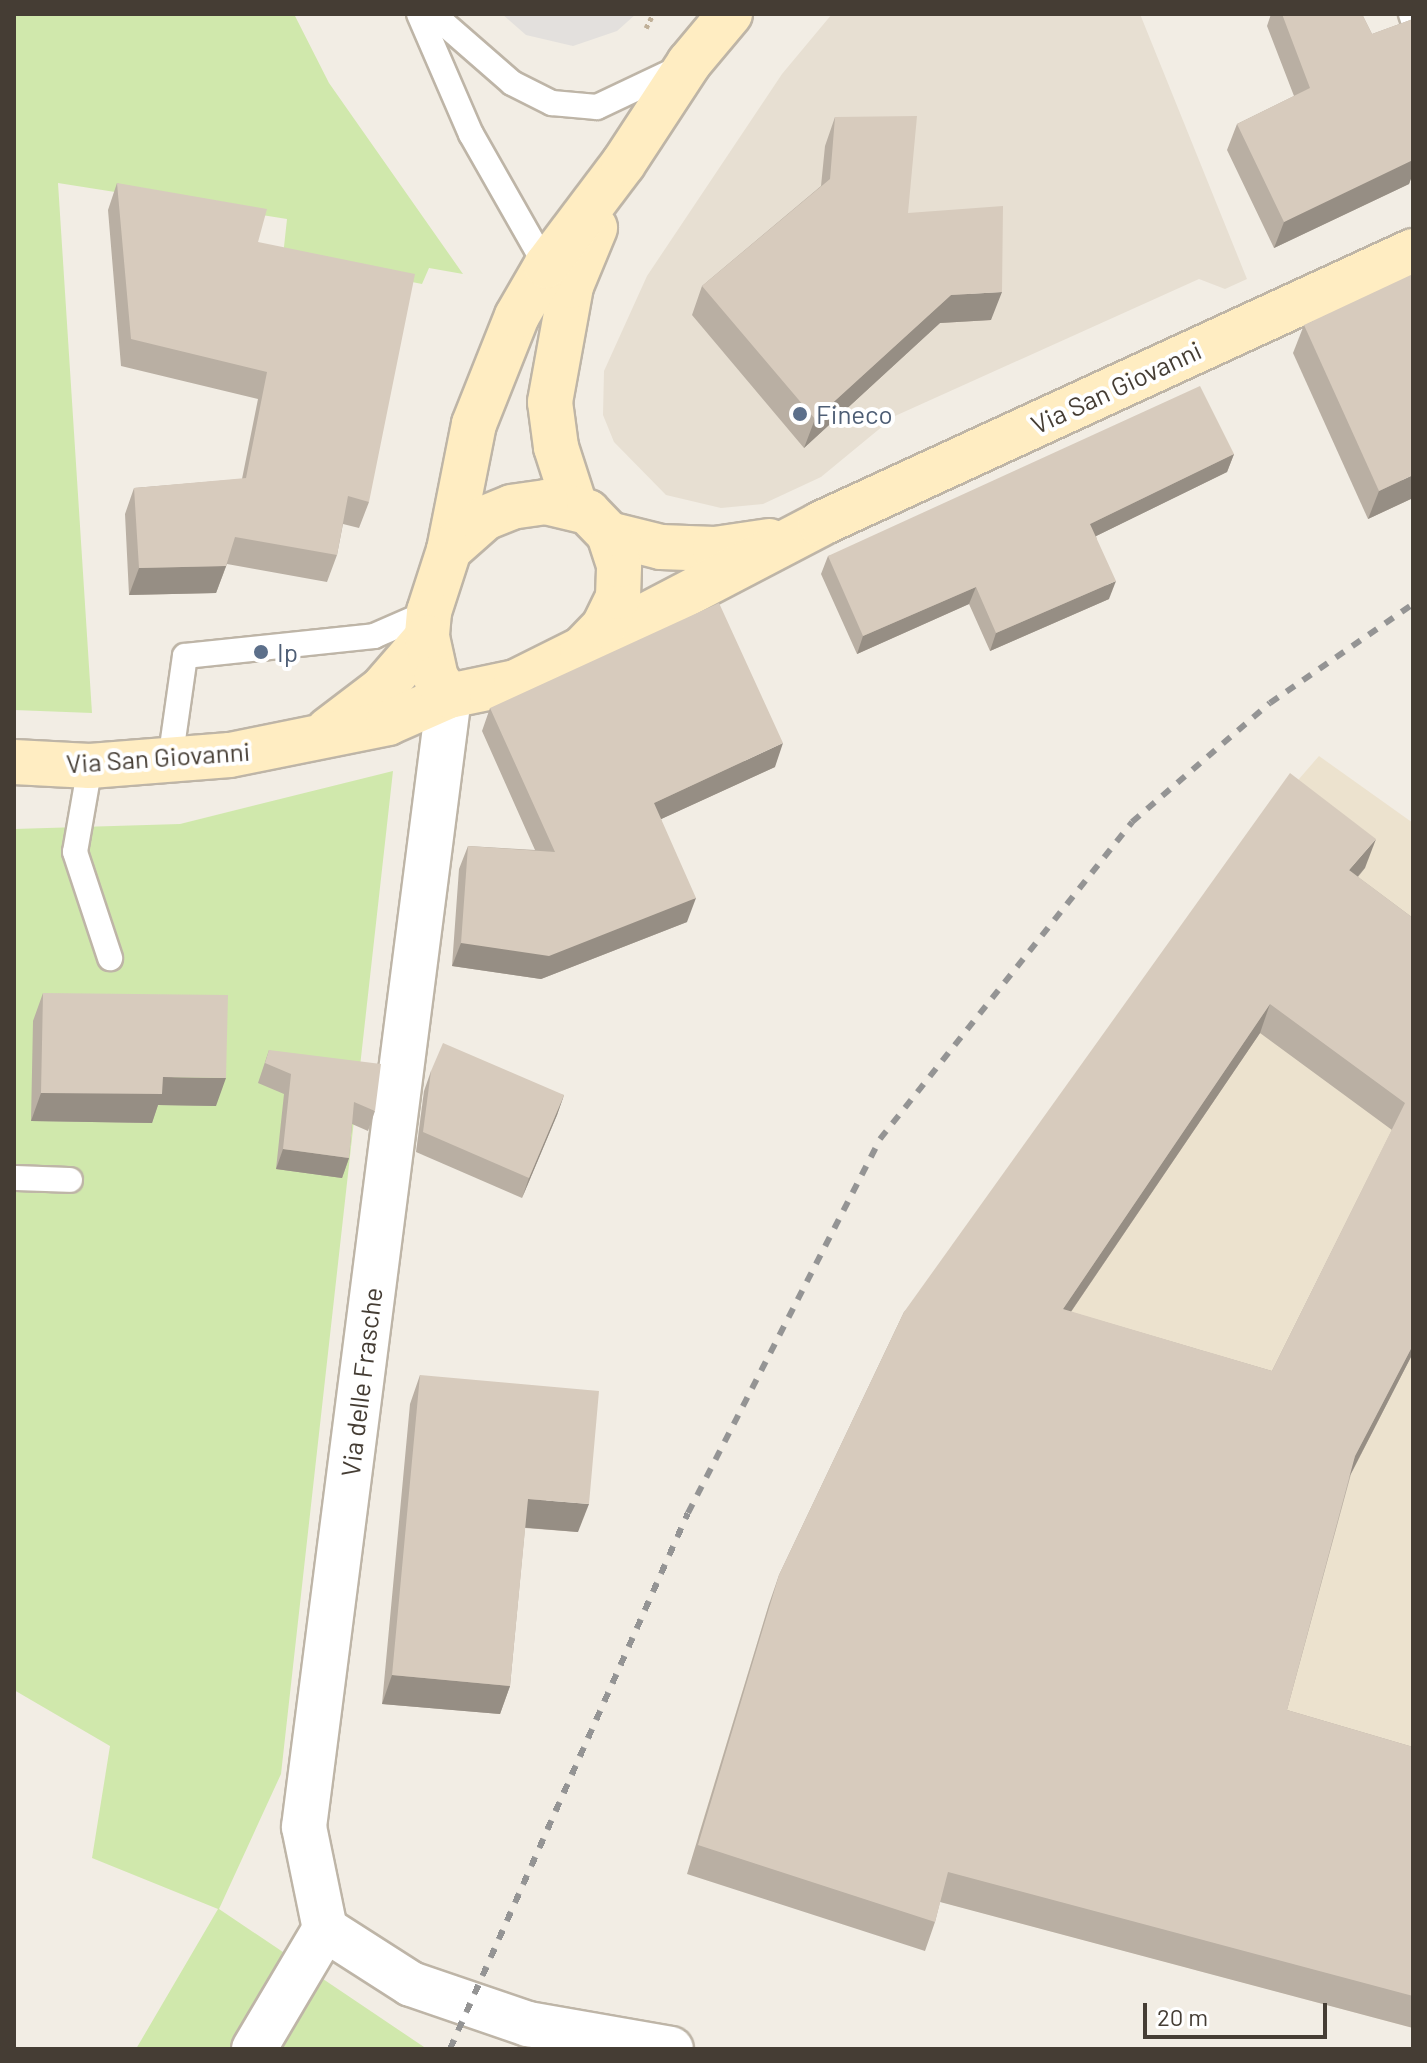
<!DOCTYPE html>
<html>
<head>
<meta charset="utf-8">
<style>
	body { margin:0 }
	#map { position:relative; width:1427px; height:2063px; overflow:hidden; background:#f2ede4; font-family:Barlow,sans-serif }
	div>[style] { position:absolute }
	.residential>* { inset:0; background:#e7dfd2 }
	.education>* { inset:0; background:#ece2ce }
	.green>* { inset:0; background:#d0e8ac }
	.parking>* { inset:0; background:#e3e0dd }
	.path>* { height:5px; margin-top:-2.5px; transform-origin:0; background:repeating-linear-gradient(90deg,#c0b098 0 4px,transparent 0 8px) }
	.roads { filter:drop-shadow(2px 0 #beb5a7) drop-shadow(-2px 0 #beb5a7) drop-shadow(0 2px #beb5a7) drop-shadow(0 -2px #beb5a7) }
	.lane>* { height:24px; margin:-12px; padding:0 12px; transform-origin:12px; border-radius:12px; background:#fff }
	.street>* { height:44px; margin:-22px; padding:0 22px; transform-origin:22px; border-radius:22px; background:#fff }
	.secondary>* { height:44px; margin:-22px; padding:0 22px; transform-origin:22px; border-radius:22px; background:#ffedc2 }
	.rail>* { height:6px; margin-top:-3px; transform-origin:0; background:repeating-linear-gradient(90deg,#949494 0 10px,transparent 0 20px) }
	.wall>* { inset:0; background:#b9afa3 }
	.shaded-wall>* { inset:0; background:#968e84 }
	.building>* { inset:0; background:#d7cbbd }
	.dots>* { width:22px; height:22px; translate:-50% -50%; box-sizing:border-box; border:4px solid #fff; border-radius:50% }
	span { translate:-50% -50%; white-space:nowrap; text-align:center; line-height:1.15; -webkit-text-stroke:8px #fff; paint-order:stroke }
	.street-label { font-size:26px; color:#453d34 }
	.service-label { font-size:26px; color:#4e5e75 }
	.left { translate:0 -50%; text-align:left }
	.frame { position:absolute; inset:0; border:16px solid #453d34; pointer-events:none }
	.scale { position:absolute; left:1143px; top:2003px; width:184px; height:36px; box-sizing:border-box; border:4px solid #453d34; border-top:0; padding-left:10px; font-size:24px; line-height:28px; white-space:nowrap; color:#453d34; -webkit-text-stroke:6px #fff; paint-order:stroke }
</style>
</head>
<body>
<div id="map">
	<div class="residential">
		<i style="clip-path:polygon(832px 14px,1140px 14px,1247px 279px,1225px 289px,1199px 279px,895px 416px,821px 477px,763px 504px,721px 508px,666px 495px,614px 442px,603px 415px,604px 371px,647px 276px,782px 74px)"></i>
	</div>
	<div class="education">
		<i style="clip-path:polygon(1319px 756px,1413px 823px,1413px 2028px,698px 1837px,769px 1604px,1279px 802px)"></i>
	</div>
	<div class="green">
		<i style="clip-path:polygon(14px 14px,294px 14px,329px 83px,463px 274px,429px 268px,422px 284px,283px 256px,287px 219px,58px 183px,92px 713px,14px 710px)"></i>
		<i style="clip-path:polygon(393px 771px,281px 1774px,219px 1909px,427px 2049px,136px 2049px,218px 1909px,92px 1858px,110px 1746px,14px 1690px,14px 829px,180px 824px)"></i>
	</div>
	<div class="parking">
		<i style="clip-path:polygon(502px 14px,636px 14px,617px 31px,573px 46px,526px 35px)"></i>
	</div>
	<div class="path">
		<i style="left:646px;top:28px;width:16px;rotate:-63deg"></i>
	</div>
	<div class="roads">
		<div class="lane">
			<i style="left:419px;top:14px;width:131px;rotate:66.6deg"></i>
			<i style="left:471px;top:134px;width:152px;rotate:60.4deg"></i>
			<i style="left:433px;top:14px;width:105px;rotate:41.1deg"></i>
			<i style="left:512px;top:83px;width:45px;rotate:26.6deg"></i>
			<i style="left:552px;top:103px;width:45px;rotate:5.1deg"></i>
			<i style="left:597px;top:107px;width:91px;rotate:-25.4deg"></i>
			<i style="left:1411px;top:14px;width:6px;rotate:72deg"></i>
			<i style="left:170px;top:761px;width:106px;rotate:-81.9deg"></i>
			<i style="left:185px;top:656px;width:190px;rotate:-6deg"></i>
			<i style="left:374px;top:636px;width:60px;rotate:-23.6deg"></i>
			<i style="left:90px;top:766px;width:87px;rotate:99.9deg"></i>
			<i style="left:75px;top:852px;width:112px;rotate:71.7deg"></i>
			<i style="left:14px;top:1178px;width:56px;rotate:2deg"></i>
		</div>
		<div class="street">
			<i style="left:325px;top:1929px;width:102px;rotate:32.6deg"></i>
			<i style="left:411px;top:1984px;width:124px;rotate:18.9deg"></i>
			<i style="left:528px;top:2024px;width:145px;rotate:9.9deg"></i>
			<i style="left:254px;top:2049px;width:139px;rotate:-59.4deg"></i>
			<i style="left:325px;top:1929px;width:104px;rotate:-101.6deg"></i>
			<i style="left:304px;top:1827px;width:1140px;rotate:-82.69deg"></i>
		</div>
		<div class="secondary">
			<i style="left:575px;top:506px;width:62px;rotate:-107.9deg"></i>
			<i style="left:556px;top:447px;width:45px;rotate:-97.6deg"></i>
			<i style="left:550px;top:402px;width:118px;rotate:-79.7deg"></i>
			<i style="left:571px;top:286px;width:63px;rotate:-67.5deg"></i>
			<i style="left:609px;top:534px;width:54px;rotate:14deg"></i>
			<i style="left:661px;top:547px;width:54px;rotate:2.1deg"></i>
			<i style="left:715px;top:549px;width:55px;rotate:-8.4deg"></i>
			<i style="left:449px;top:550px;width:128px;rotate:-78.8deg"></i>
			<i style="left:474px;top:424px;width:116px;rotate:-68.3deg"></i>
			<i style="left:517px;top:316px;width:58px;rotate:-59.9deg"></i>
			<i style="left:546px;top:266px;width:128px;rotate:-53deg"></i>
			<i style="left:623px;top:164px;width:121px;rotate:-56.8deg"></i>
			<i style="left:689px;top:63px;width:64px;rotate:-50.1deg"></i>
			<i style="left:589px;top:645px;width:261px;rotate:-27.6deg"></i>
			<i style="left:820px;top:524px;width:653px;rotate:-24.72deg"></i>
			<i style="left:328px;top:730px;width:68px;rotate:-37.2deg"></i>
			<i style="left:382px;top:689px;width:69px;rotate:-49.1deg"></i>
			<i style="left:14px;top:762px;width:76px;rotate:3deg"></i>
			<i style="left:90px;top:766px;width:140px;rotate:-4.5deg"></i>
			<i style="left:230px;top:755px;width:161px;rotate:-11.4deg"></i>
			<i style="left:388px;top:723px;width:67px;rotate:-23.9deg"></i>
			<i style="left:449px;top:696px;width:68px;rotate:-11.8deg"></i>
			<i style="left:516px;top:682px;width:74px;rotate:-26.6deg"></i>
			<i style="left:582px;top:649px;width:32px;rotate:-46deg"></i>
			<i style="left:604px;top:626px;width:32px;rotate:-64deg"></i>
			<i style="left:618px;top:597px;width:32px;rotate:-88deg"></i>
			<i style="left:619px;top:565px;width:33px;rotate:-108deg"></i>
			<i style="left:609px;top:534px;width:30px;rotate:-134deg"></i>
			<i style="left:588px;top:512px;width:43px;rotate:-166.6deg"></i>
			<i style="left:546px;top:502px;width:34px;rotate:172deg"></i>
			<i style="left:512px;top:507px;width:29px;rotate:158deg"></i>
			<i style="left:485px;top:518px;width:48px;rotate:138.4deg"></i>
			<i style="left:449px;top:550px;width:65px;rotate:107.9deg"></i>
			<i style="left:429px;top:612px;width:25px;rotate:95deg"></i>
			<i style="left:427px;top:637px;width:42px;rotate:77.6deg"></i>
			<i style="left:436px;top:678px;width:22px;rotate:54deg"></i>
		</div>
	</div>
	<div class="rail">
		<i style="left:450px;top:2049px;width:586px;rotate:-66.06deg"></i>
		<i style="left:688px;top:1513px;width:420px;rotate:-62.8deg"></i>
		<i style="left:880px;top:1139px;width:405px;rotate:-51.5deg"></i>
		<i style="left:1132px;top:822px;width:182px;rotate:-40.8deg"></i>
		<i style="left:1270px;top:703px;width:174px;rotate:-34.7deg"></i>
	</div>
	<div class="wall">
		<i style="clip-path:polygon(1271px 14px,1362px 14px,1372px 34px,1413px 19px,1413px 173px,1409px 184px,1274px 248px,1227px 150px,1237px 124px,1294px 96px,1267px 26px)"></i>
		<i style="clip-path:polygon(835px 117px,908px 213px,991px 320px,940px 323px,804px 448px,692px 315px,702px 286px,821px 186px,825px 146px)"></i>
		<i style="clip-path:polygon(117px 183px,258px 242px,369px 502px,359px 528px,343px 524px,337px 555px,327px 582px,227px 564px,216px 593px,129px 595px,125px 514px,134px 488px,242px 479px,258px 399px,121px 366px,108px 210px)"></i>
		<i style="clip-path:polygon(1304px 325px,1413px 498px,1368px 519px,1293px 353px)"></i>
		<i style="clip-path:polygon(1234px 454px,1227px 472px,1096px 536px,1109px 599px,990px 651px,969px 604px,857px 654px,821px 574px,828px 556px)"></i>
		<i style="clip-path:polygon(490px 708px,775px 767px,661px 819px,687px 922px,541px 979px,452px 966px,459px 869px,468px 846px,535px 850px,482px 731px)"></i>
		<i style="clip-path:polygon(evenodd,1365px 868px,1358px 877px,1413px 918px,1413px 1353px,1351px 1474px,1287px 1710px,1413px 1747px,1413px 2028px,940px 1902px,935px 1922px,925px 1951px,687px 1874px,769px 1604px,779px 1575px,904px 1312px,1365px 868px,1260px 1033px,1392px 1130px,1272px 1371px,1071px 1312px,1260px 1033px)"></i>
		<i style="clip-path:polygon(43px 993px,216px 1106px,158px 1105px,152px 1123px,31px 1121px,33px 1021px)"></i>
		<i style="clip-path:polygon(269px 1050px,375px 1111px,368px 1131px,352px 1124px,349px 1158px,342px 1178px,276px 1169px,284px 1094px,258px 1083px)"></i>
		<i style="clip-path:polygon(431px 1071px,564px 1095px,557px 1115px,522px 1198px,416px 1152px,424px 1091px)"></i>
		<i style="clip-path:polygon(420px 1375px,578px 1532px,525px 1528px,510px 1686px,500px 1714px,382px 1704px,410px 1404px)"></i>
	</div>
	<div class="shaded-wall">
		<i style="clip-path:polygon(1413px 153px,1413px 173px,1409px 184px,1274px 248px,1284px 222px)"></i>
		<i style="clip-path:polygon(1002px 292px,991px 320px,940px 323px,804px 448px,815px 419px,951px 295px)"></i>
		<i style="clip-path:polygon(1234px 454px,1227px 472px,1084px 542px,1090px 524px)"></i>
		<i style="clip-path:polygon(1413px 475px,1413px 498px,1368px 519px,1379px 491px)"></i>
		<i style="clip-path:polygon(226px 566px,216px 593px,129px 595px,139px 568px)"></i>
		<i style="clip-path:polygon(1116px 581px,1109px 599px,990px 651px,996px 633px)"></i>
		<i style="clip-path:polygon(976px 587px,969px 604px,857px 654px,863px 636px)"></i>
		<i style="clip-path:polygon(783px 743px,775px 767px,646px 826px,654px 803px)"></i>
		<i style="clip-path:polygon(1376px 839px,1365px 868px,1338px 899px,1349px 870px)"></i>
		<i style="clip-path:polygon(696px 898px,687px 922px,541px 979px,452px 966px,461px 943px)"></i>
		<i style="clip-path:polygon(1270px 1004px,1260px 1033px,1053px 1338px,1063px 1309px)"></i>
		<i style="clip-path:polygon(163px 1077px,226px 1078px,216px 1106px,158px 1105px,152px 1123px,31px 1121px,41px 1093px)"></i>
		<i style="clip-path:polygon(564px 1095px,557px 1115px,522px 1198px,529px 1178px)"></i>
		<i style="clip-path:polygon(283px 1149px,349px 1158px,342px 1178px,276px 1169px)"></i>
		<i style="clip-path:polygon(1413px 1345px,1413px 1353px,1345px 1485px,1355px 1456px)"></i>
		<i style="clip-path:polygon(528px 1499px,589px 1504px,578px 1532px,518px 1527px)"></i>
		<i style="clip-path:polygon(392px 1675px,510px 1686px,500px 1714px,382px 1704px)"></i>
	</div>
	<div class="building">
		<i style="clip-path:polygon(1282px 14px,1362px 14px,1372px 34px,1413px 19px,1413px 160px,1284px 222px,1237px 124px,1310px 88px)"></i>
		<i style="clip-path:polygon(917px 116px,908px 213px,1003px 206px,1002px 292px,951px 295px,815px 419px,702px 286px,830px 179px,835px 117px)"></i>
		<i style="clip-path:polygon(117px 183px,267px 209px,258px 242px,415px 274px,369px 502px,348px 496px,337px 555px,235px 537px,226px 566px,139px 568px,134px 488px,246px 478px,267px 372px,131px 339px)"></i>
		<i style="clip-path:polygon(1413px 274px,1413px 475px,1379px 491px,1304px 325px)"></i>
		<i style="clip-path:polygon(1200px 386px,1234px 454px,1090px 524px,1116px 581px,996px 633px,976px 587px,863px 636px,828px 556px)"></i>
		<i style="clip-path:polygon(719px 603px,783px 743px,654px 803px,696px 898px,549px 956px,461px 943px,468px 846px,555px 852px,490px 708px)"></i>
		<i style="clip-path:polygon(evenodd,1290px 773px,1376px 839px,1349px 870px,1413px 918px,1413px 1345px,1355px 1456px,1287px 1710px,1413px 1747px,1413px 1996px,948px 1872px,935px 1922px,698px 1845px,779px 1575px,904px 1312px,1290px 773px,1270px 1004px,1405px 1103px,1272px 1371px,1063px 1309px,1270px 1004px)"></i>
		<i style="clip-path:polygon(43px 993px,228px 995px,226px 1078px,163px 1077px,162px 1094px,41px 1093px)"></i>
		<i style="clip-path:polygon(443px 1043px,564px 1095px,529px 1178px,423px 1132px,431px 1071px)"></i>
		<i style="clip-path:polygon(269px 1050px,381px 1064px,375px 1111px,354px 1102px,349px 1158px,283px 1149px,291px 1074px,265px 1063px)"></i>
		<i style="clip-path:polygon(420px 1375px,599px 1391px,589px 1504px,528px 1499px,510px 1686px,392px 1675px)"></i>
	</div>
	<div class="dots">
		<i style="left:800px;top:414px;background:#5c6f8a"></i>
		<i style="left:261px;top:652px;background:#5c6f8a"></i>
	</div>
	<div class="street-label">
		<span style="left:1116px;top:387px;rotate:-25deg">Via San Giovanni</span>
		<span style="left:158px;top:757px;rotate:-4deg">Via San Giovanni</span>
		<span style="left:361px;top:1382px;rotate:-83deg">Via delle Frasche</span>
	</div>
	<div class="service-label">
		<span class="left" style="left:816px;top:414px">Fineco</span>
		<span class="left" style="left:277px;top:652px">Ip</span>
	</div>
	<div class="frame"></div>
	<div class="scale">20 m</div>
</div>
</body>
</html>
